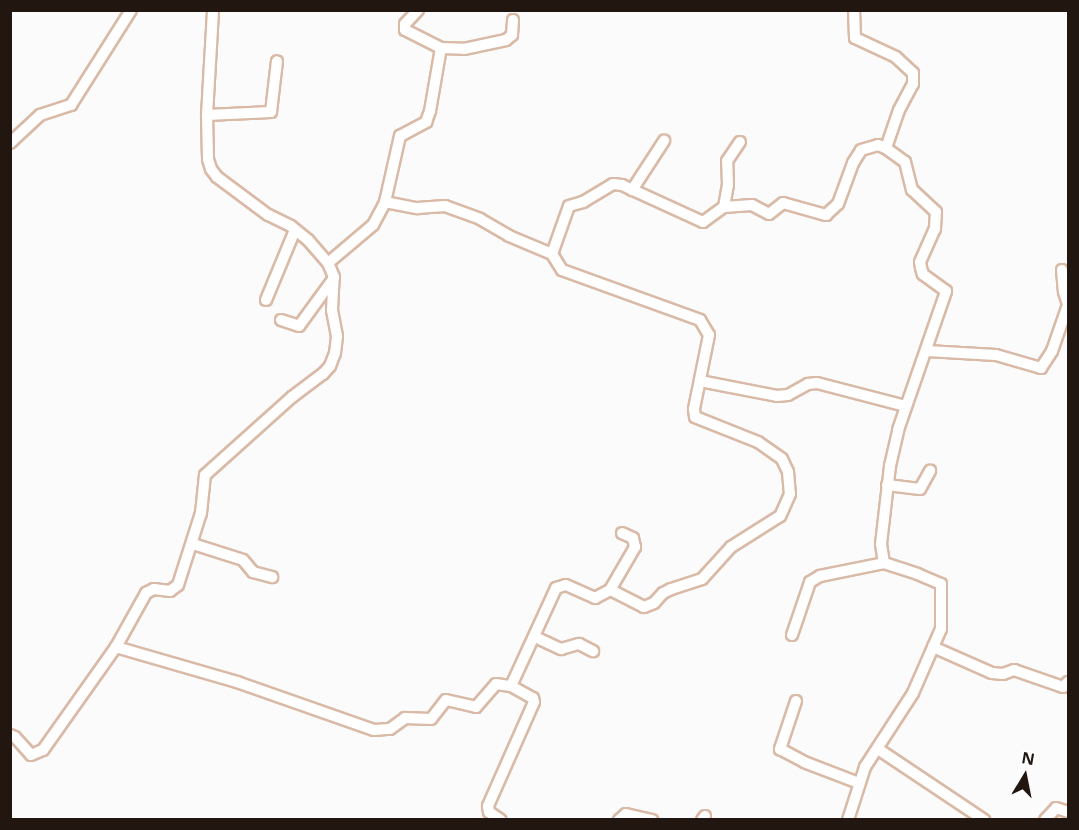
<!DOCTYPE html>
<html>
<head>
<meta charset="utf-8">
<style>
	body { margin:0 }
	#map { position:relative; width:1079px; height:830px; overflow:hidden; background:#fbfbfb; font-family:"Noto Sans",sans-serif }
	div>[style] { position:absolute }
	.roads { filter:drop-shadow(2px 0 #d9baa7) drop-shadow(-2px 0 #d9baa7) drop-shadow(0 2px #d9baa7) drop-shadow(0 -2px #d9baa7) }
	.minor>* { height:10px; margin:-5px; padding:0 5px; transform-origin:5px; border-radius:5px; background:#fff }
	span { translate:-50% -50%; white-space:nowrap; text-align:center; line-height:1.15; -webkit-text-stroke:6px #fff; paint-order:stroke }
	.frame { position:absolute; inset:0; border:12px solid #211710; pointer-events:none }
	.north { position:absolute; left:995px; top:746px; width:60px; height:60px; -webkit-text-stroke:4px #fff; paint-order:stroke; rotate:10deg; font-size:16px; font-weight:700; line-height:24px; text-align:center; color:#211710 }
	.north::after { content:''; display:block; margin:auto; width:21px; height:27px; background:#211710; clip-path:polygon(50% 0,100% 100%,50% 72%,0 100%) }
</style>
</head>
<body>
<div id="map">
	<div class="roads">
		<div class="minor">
			<i style="left:441px;top:48px;width:23px;rotate:2deg"></i>
			<i style="left:464px;top:49px;width:43px;rotate:-12.1deg"></i>
			<i style="left:506px;top:40px;width:8px;rotate:-40deg"></i>
			<i style="left:512px;top:35px;width:15px;rotate:-86deg"></i>
			<i style="left:207px;top:115px;width:64px;rotate:-2.7deg"></i>
			<i style="left:271px;top:112px;width:51px;rotate:-83.3deg"></i>
			<i style="left:10px;top:143px;width:41px;rotate:-43deg"></i>
			<i style="left:40px;top:115px;width:33px;rotate:-18deg"></i>
			<i style="left:71px;top:105px;width:112px;rotate:-57.7deg"></i>
			<i style="left:632px;top:190px;width:59px;rotate:-56.9deg"></i>
			<i style="left:385px;top:202px;width:33px;rotate:11deg"></i>
			<i style="left:417px;top:208px;width:28px;rotate:-4deg"></i>
			<i style="left:445px;top:206px;width:37px;rotate:20deg"></i>
			<i style="left:480px;top:219px;width:34px;rotate:30deg"></i>
			<i style="left:509px;top:236px;width:47px;rotate:22.7deg"></i>
			<i style="left:552px;top:254px;width:51px;rotate:-70.5deg"></i>
			<i style="left:569px;top:206px;width:15px;rotate:-16deg"></i>
			<i style="left:583px;top:202px;width:35px;rotate:-31deg"></i>
			<i style="left:613px;top:184px;width:9px;rotate:6deg"></i>
			<i style="left:622px;top:185px;width:89px;rotate:24.6deg"></i>
			<i style="left:703px;top:222px;width:26px;rotate:-36deg"></i>
			<i style="left:724px;top:207px;width:28px;rotate:-4deg"></i>
			<i style="left:752px;top:205px;width:19px;rotate:28deg"></i>
			<i style="left:769px;top:214px;width:18px;rotate:-38deg"></i>
			<i style="left:783px;top:203px;width:45px;rotate:15.6deg"></i>
			<i style="left:826px;top:215px;width:16px;rotate:-43deg"></i>
			<i style="left:838px;top:204px;width:44px;rotate:-69.9deg"></i>
			<i style="left:853px;top:163px;width:15px;rotate:-58deg"></i>
			<i style="left:861px;top:150px;width:18px;rotate:-16deg"></i>
			<i style="left:878px;top:145px;width:9px;rotate:21deg"></i>
			<i style="left:724px;top:207px;width:22px;rotate:-80deg"></i>
			<i style="left:728px;top:185px;width:24px;rotate:-92deg"></i>
			<i style="left:727px;top:161px;width:23px;rotate:-56deg"></i>
			<i style="left:552px;top:254px;width:19px;rotate:58deg"></i>
			<i style="left:562px;top:270px;width:147px;rotate:19.9deg"></i>
			<i style="left:700px;top:320px;width:17px;rotate:59deg"></i>
			<i style="left:709px;top:335px;width:76px;rotate:101.5deg"></i>
			<i style="left:694px;top:409px;width:8px;rotate:83deg"></i>
			<i style="left:695px;top:417px;width:68px;rotate:21.6deg"></i>
			<i style="left:758px;top:442px;width:29px;rotate:35deg"></i>
			<i style="left:782px;top:459px;width:14px;rotate:65deg"></i>
			<i style="left:788px;top:472px;width:22px;rotate:85deg"></i>
			<i style="left:790px;top:494px;width:24px;rotate:114deg"></i>
			<i style="left:780px;top:516px;width:58px;rotate:147.7deg"></i>
			<i style="left:731px;top:547px;width:43px;rotate:132.2deg"></i>
			<i style="left:702px;top:579px;width:33px;rotate:162deg"></i>
			<i style="left:671px;top:589px;width:9px;rotate:153deg"></i>
			<i style="left:663px;top:593px;width:13px;rotate:132deg"></i>
			<i style="left:654px;top:603px;width:11px;rotate:158deg"></i>
			<i style="left:644px;top:607px;width:38px;rotate:-153deg"></i>
			<i style="left:328px;top:263px;width:59px;rotate:-40.2deg"></i>
			<i style="left:373px;top:225px;width:26px;rotate:-62deg"></i>
			<i style="left:385px;top:202px;width:68px;rotate:-77.2deg"></i>
			<i style="left:400px;top:136px;width:30px;rotate:-28deg"></i>
			<i style="left:426px;top:122px;width:12px;rotate:-70deg"></i>
			<i style="left:430px;top:111px;width:64px;rotate:-80.1deg"></i>
			<i style="left:441px;top:48px;width:40px;rotate:-153.4deg"></i>
			<i style="left:405px;top:30px;width:6px;rotate:-90deg"></i>
			<i style="left:405px;top:24px;width:19px;rotate:-47deg"></i>
			<i style="left:1062px;top:270px;width:22px;rotate:85deg"></i>
			<i style="left:1064px;top:292px;width:13px;rotate:72deg"></i>
			<i style="left:266px;top:300px;width:76px;rotate:-67.5deg"></i>
			<i style="left:281px;top:320px;width:19px;rotate:18deg"></i>
			<i style="left:299px;top:326px;width:59px;rotate:-53.9deg"></i>
			<i style="left:927px;top:351px;width:69px;rotate:3.3deg"></i>
			<i style="left:996px;top:355px;width:47px;rotate:16.1deg"></i>
			<i style="left:1041px;top:368px;width:20px;rotate:-57deg"></i>
			<i style="left:1052px;top:351px;width:49px;rotate:-70.8deg"></i>
			<i style="left:700px;top:381px;width:78px;rotate:11deg"></i>
			<i style="left:777px;top:396px;width:11px;rotate:-5deg"></i>
			<i style="left:788px;top:395px;width:23px;rotate:-29deg"></i>
			<i style="left:808px;top:384px;width:9px;rotate:-6deg"></i>
			<i style="left:817px;top:383px;width:91px;rotate:14.6deg"></i>
			<i style="left:887px;top:485px;width:33px;rotate:7deg"></i>
			<i style="left:920px;top:489px;width:21px;rotate:-61deg"></i>
			<i style="left:193px;top:544px;width:52px;rotate:17.7deg"></i>
			<i style="left:243px;top:560px;width:16px;rotate:50deg"></i>
			<i style="left:253px;top:572px;width:20px;rotate:15deg"></i>
			<i style="left:792px;top:635px;width:56px;rotate:-71.2deg"></i>
			<i style="left:810px;top:582px;width:12px;rotate:-31deg"></i>
			<i style="left:820px;top:576px;width:65px;rotate:-11.5deg"></i>
			<i style="left:535px;top:637px;width:29px;rotate:25deg"></i>
			<i style="left:561px;top:649px;width:19px;rotate:-16deg"></i>
			<i style="left:579px;top:644px;width:16px;rotate:27deg"></i>
			<i style="left:116px;top:647px;width:126px;rotate:16.1deg"></i>
			<i style="left:237px;top:682px;width:145px;rotate:19.3deg"></i>
			<i style="left:374px;top:730px;width:16px;rotate:-4deg"></i>
			<i style="left:390px;top:729px;width:19px;rotate:-36deg"></i>
			<i style="left:405px;top:718px;width:26px;rotate:2deg"></i>
			<i style="left:431px;top:719px;width:24px;rotate:-52deg"></i>
			<i style="left:446px;top:700px;width:31px;rotate:13deg"></i>
			<i style="left:476px;top:707px;width:30px;rotate:-49deg"></i>
			<i style="left:496px;top:684px;width:15px;rotate:8deg"></i>
			<i style="left:511px;top:686px;width:25px;rotate:29deg"></i>
			<i style="left:533px;top:698px;width:4px;rotate:76deg"></i>
			<i style="left:534px;top:702px;width:114px;rotate:113.9deg"></i>
			<i style="left:488px;top:806px;width:6px;rotate:81deg"></i>
			<i style="left:489px;top:812px;width:14px;rotate:34deg"></i>
			<i style="left:933px;top:647px;width:64px;rotate:23.8deg"></i>
			<i style="left:992px;top:673px;width:11px;rotate:5deg"></i>
			<i style="left:1003px;top:674px;width:12px;rotate:-20deg"></i>
			<i style="left:1014px;top:670px;width:52px;rotate:19.1deg"></i>
			<i style="left:1063px;top:687px;width:7px;rotate:-45deg"></i>
			<i style="left:511px;top:686px;width:108px;rotate:-65.3deg"></i>
			<i style="left:556px;top:588px;width:10px;rotate:-17deg"></i>
			<i style="left:566px;top:585px;width:32px;rotate:24deg"></i>
			<i style="left:595px;top:598px;width:17px;rotate:-28deg"></i>
			<i style="left:610px;top:590px;width:50px;rotate:-59.8deg"></i>
			<i style="left:635px;top:547px;width:9px;rotate:-103deg"></i>
			<i style="left:633px;top:538px;width:12px;rotate:-156deg"></i>
			<i style="left:796px;top:701px;width:51px;rotate:108.4deg"></i>
			<i style="left:780px;top:749px;width:27px;rotate:28deg"></i>
			<i style="left:804px;top:762px;width:59px;rotate:20.9deg"></i>
			<i style="left:10px;top:735px;width:5px;rotate:22deg"></i>
			<i style="left:15px;top:737px;width:24px;rotate:48deg"></i>
			<i style="left:31px;top:755px;width:13px;rotate:-23deg"></i>
			<i style="left:43px;top:750px;width:126px;rotate:-54.7deg"></i>
			<i style="left:116px;top:647px;width:62px;rotate:-60.9deg"></i>
			<i style="left:146px;top:593px;width:9px;rotate:-27deg"></i>
			<i style="left:154px;top:589px;width:16px;rotate:7deg"></i>
			<i style="left:170px;top:591px;width:10px;rotate:-37deg"></i>
			<i style="left:178px;top:585px;width:76px;rotate:-72.3deg"></i>
			<i style="left:201px;top:513px;width:38px;rotate:-84deg"></i>
			<i style="left:205px;top:475px;width:117px;rotate:-41.9deg"></i>
			<i style="left:292px;top:397px;width:39px;rotate:-37deg"></i>
			<i style="left:323px;top:374px;width:11px;rotate:-49deg"></i>
			<i style="left:330px;top:366px;width:14px;rotate:-69deg"></i>
			<i style="left:335px;top:353px;width:17px;rotate:-83deg"></i>
			<i style="left:337px;top:336px;width:26px;rotate:-101deg"></i>
			<i style="left:332px;top:310px;width:33px;rotate:-87deg"></i>
			<i style="left:334px;top:277px;width:15px;rotate:-113deg"></i>
			<i style="left:328px;top:263px;width:30px;rotate:-131deg"></i>
			<i style="left:308px;top:240px;width:22px;rotate:-141deg"></i>
			<i style="left:291px;top:226px;width:25px;rotate:-154deg"></i>
			<i style="left:268px;top:215px;width:64px;rotate:-143.3deg"></i>
			<i style="left:217px;top:177px;width:10px;rotate:-127deg"></i>
			<i style="left:211px;top:169px;width:10px;rotate:-107deg"></i>
			<i style="left:208px;top:159px;width:44px;rotate:-91.3deg"></i>
			<i style="left:207px;top:115px;width:105px;rotate:-86.7deg"></i>
			<i style="left:878px;top:749px;width:128px;rotate:33.8deg"></i>
			<i style="left:619px;top:820px;width:9px;rotate:-41deg"></i>
			<i style="left:626px;top:814px;width:27px;rotate:13deg"></i>
			<i style="left:702px;top:820px;width:5px;rotate:-53deg"></i>
			<i style="left:848px;top:820px;width:56px;rotate:-72.2deg"></i>
			<i style="left:865px;top:767px;width:88px;rotate:-57deg"></i>
			<i style="left:913px;top:693px;width:70px;rotate:-66.4deg"></i>
			<i style="left:941px;top:629px;width:45px;rotate:-90deg"></i>
			<i style="left:941px;top:584px;width:25px;rotate:-157deg"></i>
			<i style="left:918px;top:574px;width:36px;rotate:-162deg"></i>
			<i style="left:884px;top:563px;width:19px;rotate:-99deg"></i>
			<i style="left:881px;top:544px;width:79px;rotate:-83.4deg"></i>
			<i style="left:890px;top:466px;width:37px;rotate:-77deg"></i>
			<i style="left:898px;top:430px;width:147px;rotate:-70.9deg"></i>
			<i style="left:946px;top:291px;width:29px;rotate:-144deg"></i>
			<i style="left:923px;top:274px;width:6px;rotate:-108deg"></i>
			<i style="left:921px;top:268px;width:6px;rotate:-99deg"></i>
			<i style="left:920px;top:262px;width:36px;rotate:-66deg"></i>
			<i style="left:935px;top:229px;width:17px;rotate:-87deg"></i>
			<i style="left:936px;top:212px;width:33px;rotate:-137deg"></i>
			<i style="left:912px;top:190px;width:29px;rotate:-104deg"></i>
			<i style="left:905px;top:162px;width:24px;rotate:-144deg"></i>
			<i style="left:886px;top:148px;width:40px;rotate:-71.1deg"></i>
			<i style="left:899px;top:110px;width:30px;rotate:-62deg"></i>
			<i style="left:913px;top:84px;width:11px;rotate:-90deg"></i>
			<i style="left:913px;top:73px;width:23px;rotate:-137deg"></i>
			<i style="left:896px;top:57px;width:45px;rotate:-155.1deg"></i>
			<i style="left:855px;top:38px;width:28px;rotate:-92deg"></i>
			<i style="left:1045px;top:820px;width:16px;rotate:-47deg"></i>
			<i style="left:1056px;top:808px;width:13px;rotate:18deg"></i>
		</div>
	</div>
	<div class="frame"></div>
	<div class="north">N</div>
</div>
</body>
</html>
